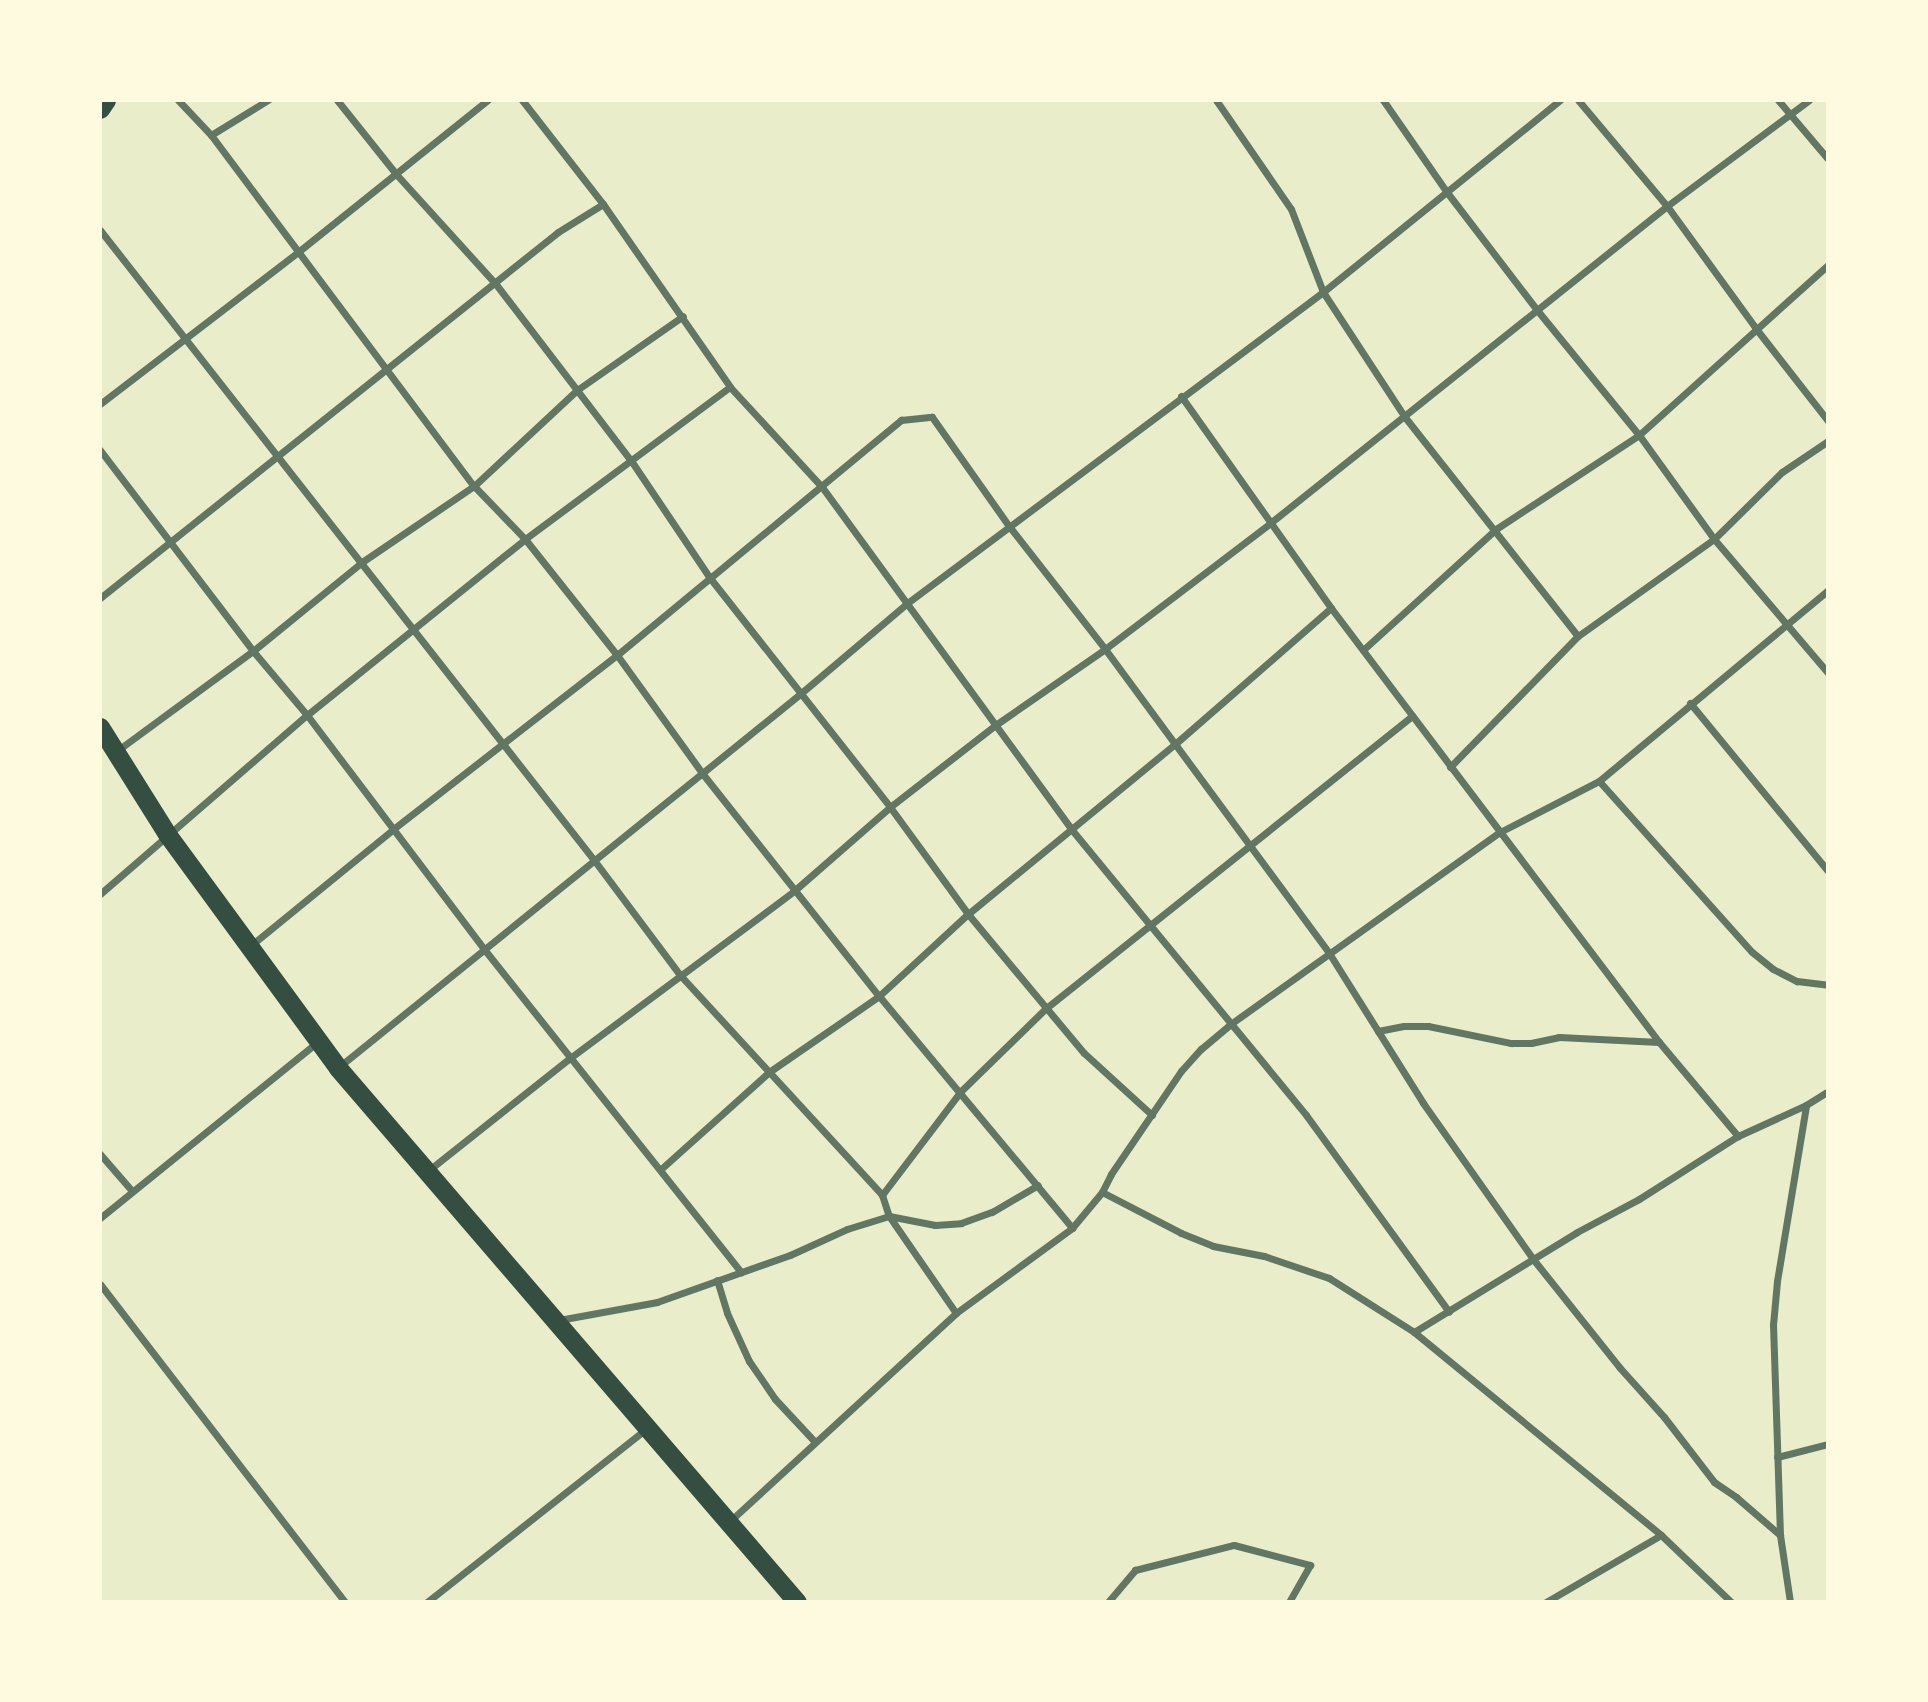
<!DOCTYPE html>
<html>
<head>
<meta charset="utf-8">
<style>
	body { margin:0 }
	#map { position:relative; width:1928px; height:1702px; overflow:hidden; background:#e9edc9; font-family:Inter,sans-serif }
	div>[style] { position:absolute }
	.minor>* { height:7px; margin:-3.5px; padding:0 3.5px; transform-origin:3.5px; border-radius:3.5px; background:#617663 }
	.trunk>* { height:19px; margin:-9.5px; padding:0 9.5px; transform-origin:9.5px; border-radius:9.5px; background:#344e41 }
	span { translate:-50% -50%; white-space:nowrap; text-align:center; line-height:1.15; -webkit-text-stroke:5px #fefae0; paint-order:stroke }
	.frame { position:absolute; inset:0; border:102px solid #fefae0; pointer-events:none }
</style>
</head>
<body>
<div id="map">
	<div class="minor">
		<i style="left:178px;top:100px;width:48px;rotate:46.7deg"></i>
		<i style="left:211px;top:135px;width:439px;rotate:53.2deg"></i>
		<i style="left:474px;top:486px;width:74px;rotate:46.1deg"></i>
		<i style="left:525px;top:539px;width:148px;rotate:51.6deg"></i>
		<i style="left:617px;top:655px;width:145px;rotate:54.2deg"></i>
		<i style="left:702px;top:773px;width:285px;rotate:51.6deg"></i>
		<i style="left:879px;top:996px;width:302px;rotate:50.2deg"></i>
		<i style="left:337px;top:100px;width:95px;rotate:51.4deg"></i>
		<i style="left:396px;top:174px;width:147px;rotate:47.8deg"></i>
		<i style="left:495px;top:283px;width:225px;rotate:52.6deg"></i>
		<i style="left:632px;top:462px;width:140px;rotate:56.1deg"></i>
		<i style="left:710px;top:578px;width:291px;rotate:51.8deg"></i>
		<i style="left:890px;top:807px;width:132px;rotate:53.9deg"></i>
		<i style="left:968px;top:914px;width:181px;rotate:50.2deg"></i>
		<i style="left:1084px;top:1053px;width:92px;rotate:42.4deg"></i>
		<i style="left:522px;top:100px;width:132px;rotate:52.1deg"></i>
		<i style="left:603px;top:204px;width:223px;rotate:55.2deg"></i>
		<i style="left:730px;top:387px;width:136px;rotate:47.4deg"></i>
		<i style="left:822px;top:487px;width:424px;rotate:53.9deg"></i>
		<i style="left:1072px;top:830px;width:369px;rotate:50.6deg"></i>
		<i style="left:1306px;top:1115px;width:243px;rotate:54deg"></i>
		<i style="left:1216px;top:100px;width:132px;rotate:55.5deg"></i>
		<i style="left:1291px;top:209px;width:89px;rotate:68.9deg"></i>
		<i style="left:1323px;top:292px;width:148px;rotate:56.8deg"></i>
		<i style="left:1404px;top:416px;width:280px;rotate:51.7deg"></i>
		<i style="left:1383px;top:100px;width:111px;rotate:55.3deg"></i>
		<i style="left:1446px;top:191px;width:150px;rotate:52.6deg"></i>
		<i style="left:1537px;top:310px;width:161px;rotate:50.8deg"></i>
		<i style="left:1639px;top:435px;width:128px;rotate:54.2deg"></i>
		<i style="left:1714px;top:539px;width:176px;rotate:49.6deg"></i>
		<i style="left:1578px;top:100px;width:138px;rotate:50deg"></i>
		<i style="left:1667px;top:206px;width:153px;rotate:54deg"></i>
		<i style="left:1757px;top:330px;width:115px;rotate:52deg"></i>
		<i style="left:1778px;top:100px;width:77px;rotate:49.7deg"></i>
		<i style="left:211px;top:135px;width:67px;rotate:-31.6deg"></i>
		<i style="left:100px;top:230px;width:801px;rotate:51.9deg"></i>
		<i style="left:594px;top:860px;width:144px;rotate:53.2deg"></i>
		<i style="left:680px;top:975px;width:299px;rotate:47.4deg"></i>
		<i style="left:882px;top:1195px;width:22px;rotate:72deg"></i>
		<i style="left:889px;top:1216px;width:118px;rotate:55.4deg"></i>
		<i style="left:1181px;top:396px;width:260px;rotate:54.7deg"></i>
		<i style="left:1331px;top:608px;width:544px;rotate:52.92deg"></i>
		<i style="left:1659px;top:1042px;width:123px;rotate:50deg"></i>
		<i style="left:100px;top:404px;width:250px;rotate:-37.5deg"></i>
		<i style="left:298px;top:252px;width:243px;rotate:-38.7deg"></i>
		<i style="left:100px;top:450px;width:253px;rotate:52.7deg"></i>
		<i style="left:253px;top:651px;width:84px;rotate:49.8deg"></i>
		<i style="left:307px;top:715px;width:293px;rotate:52.9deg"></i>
		<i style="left:484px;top:949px;width:413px;rotate:51.5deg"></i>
		<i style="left:100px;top:598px;width:586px;rotate:-38.63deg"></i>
		<i style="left:558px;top:232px;width:53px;rotate:-31.9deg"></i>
		<i style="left:1363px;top:650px;width:180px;rotate:-42.3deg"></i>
		<i style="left:1496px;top:529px;width:171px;rotate:-33.3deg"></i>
		<i style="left:1639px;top:435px;width:254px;rotate:-42deg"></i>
		<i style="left:1690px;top:703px;width:217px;rotate:50.6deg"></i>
		<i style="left:118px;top:750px;width:167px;rotate:-36.3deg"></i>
		<i style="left:253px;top:651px;width:141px;rotate:-39.2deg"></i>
		<i style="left:362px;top:562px;width:135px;rotate:-34.2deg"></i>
		<i style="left:474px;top:486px;width:141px;rotate:-43deg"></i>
		<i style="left:577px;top:390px;width:129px;rotate:-34.9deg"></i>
		<i style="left:1450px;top:767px;width:183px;rotate:-45.7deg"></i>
		<i style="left:1578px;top:636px;width:167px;rotate:-35.5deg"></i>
		<i style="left:1714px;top:539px;width:95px;rotate:-44.6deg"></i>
		<i style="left:1782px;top:472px;width:55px;rotate:-34deg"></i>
		<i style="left:1599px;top:781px;width:229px;rotate:48.2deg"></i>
		<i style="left:1752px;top:952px;width:27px;rotate:39deg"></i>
		<i style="left:1773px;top:969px;width:27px;rotate:27deg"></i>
		<i style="left:1797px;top:981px;width:31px;rotate:7deg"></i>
		<i style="left:100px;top:894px;width:274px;rotate:-40.9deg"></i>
		<i style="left:307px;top:715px;width:280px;rotate:-38.9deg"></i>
		<i style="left:525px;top:539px;width:255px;rotate:-36.6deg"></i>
		<i style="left:250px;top:946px;width:183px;rotate:-39.2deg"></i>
		<i style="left:392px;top:830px;width:285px;rotate:-37.9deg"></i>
		<i style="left:617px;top:655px;width:369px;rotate:-39.6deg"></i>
		<i style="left:901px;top:420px;width:31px;rotate:-6deg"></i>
		<i style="left:932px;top:417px;width:133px;rotate:54.8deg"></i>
		<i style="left:1009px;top:526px;width:156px;rotate:52deg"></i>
		<i style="left:1105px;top:649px;width:378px;rotate:53.6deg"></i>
		<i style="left:1329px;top:953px;width:177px;rotate:57.9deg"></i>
		<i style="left:1423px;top:1103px;width:191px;rotate:54.8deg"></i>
		<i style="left:1533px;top:1259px;width:139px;rotate:51.4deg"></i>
		<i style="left:1620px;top:1368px;width:66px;rotate:48.1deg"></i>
		<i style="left:1664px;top:1417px;width:82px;rotate:52.4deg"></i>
		<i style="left:1714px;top:1482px;width:27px;rotate:34deg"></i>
		<i style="left:1736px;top:1497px;width:58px;rotate:40.8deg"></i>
		<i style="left:1378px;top:1031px;width:26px;rotate:-11deg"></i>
		<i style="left:1404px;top:1026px;width:24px"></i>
		<i style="left:1428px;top:1026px;width:85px;rotate:11.6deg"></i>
		<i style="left:1511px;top:1043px;width:20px"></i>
		<i style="left:1531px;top:1043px;width:29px;rotate:-12deg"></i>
		<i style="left:1559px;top:1037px;width:100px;rotate:2.9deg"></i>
		<i style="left:340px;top:1066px;width:592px;rotate:-38.96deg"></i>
		<i style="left:800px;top:694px;width:139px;rotate:-40.3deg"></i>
		<i style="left:906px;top:604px;width:521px;rotate:-36.8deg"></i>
		<i style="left:1323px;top:292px;width:305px;rotate:-39deg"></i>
		<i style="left:100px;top:1154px;width:49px;rotate:49.1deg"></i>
		<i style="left:661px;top:1169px;width:145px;rotate:-41.9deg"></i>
		<i style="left:769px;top:1072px;width:134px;rotate:-34.6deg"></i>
		<i style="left:879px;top:996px;width:121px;rotate:-42.7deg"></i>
		<i style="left:968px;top:914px;width:268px;rotate:-39.4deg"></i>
		<i style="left:1175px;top:744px;width:207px;rotate:-41.1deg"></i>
		<i style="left:429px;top:1170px;width:180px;rotate:-38.5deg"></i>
		<i style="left:570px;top:1058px;width:281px;rotate:-36.7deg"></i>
		<i style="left:795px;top:890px;width:126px;rotate:-41.1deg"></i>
		<i style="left:890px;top:807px;width:132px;rotate:-37.9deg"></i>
		<i style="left:994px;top:726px;width:135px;rotate:-34.7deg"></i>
		<i style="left:1105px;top:649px;width:206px;rotate:-37.3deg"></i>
		<i style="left:1269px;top:524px;width:509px;rotate:-38.62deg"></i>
		<i style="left:1667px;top:206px;width:177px;rotate:-36.7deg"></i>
		<i style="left:1102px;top:1192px;width:89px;rotate:27.4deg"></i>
		<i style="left:1181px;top:1233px;width:35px;rotate:22deg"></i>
		<i style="left:1213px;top:1246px;width:52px;rotate:11.1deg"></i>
		<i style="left:1264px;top:1256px;width:69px;rotate:18.7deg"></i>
		<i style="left:1329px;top:1278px;width:101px;rotate:32.4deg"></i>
		<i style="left:1414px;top:1332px;width:320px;rotate:39.4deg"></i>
		<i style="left:1661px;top:1535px;width:97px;rotate:43.7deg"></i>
		<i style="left:882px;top:1195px;width:131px;rotate:-52.8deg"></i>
		<i style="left:961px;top:1091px;width:117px;rotate:-44.3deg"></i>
		<i style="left:1045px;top:1009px;width:470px;rotate:-38.6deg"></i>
		<i style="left:100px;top:1218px;width:279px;rotate:-39deg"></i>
		<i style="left:717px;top:1280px;width:34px;rotate:73deg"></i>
		<i style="left:727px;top:1313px;width:53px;rotate:65.4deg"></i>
		<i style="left:749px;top:1361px;width:46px;rotate:55.6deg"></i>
		<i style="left:775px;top:1399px;width:59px;rotate:47.1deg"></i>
		<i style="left:100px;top:1284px;width:401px;rotate:52.4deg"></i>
		<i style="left:559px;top:1320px;width:100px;rotate:-10.4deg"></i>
		<i style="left:657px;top:1302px;width:141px;rotate:-19.5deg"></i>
		<i style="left:790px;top:1255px;width:63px;rotate:-24.5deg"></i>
		<i style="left:847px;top:1229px;width:44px;rotate:-17.2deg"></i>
		<i style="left:889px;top:1216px;width:47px;rotate:11.1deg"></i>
		<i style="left:935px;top:1225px;width:26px;rotate:-4deg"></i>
		<i style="left:961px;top:1223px;width:33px;rotate:-20deg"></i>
		<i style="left:992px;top:1212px;width:53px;rotate:-30.4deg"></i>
		<i style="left:1414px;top:1332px;width:191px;rotate:-31.5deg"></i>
		<i style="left:1577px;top:1232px;width:70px;rotate:-28deg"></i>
		<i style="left:1639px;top:1199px;width:117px;rotate:-32.5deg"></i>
		<i style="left:1738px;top:1136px;width:75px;rotate:-24.5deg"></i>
		<i style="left:1806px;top:1105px;width:26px;rotate:-32deg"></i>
		<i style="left:1777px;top:1457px;width:53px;rotate:-14.3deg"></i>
		<i style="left:730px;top:1521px;width:307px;rotate:-42.6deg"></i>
		<i style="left:956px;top:1313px;width:144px;rotate:-36.2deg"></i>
		<i style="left:1072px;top:1228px;width:47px;rotate:-50.2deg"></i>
		<i style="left:1102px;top:1192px;width:20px;rotate:-63deg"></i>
		<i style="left:1111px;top:1174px;width:125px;rotate:-55.8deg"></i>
		<i style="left:1181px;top:1071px;width:30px;rotate:-48deg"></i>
		<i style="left:1201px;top:1049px;width:40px;rotate:-40deg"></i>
		<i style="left:1232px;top:1023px;width:329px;rotate:-35.5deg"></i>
		<i style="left:1500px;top:832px;width:111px;rotate:-27.3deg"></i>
		<i style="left:1599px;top:781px;width:298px;rotate:-39.8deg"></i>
		<i style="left:427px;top:1602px;width:279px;rotate:-38.3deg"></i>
		<i style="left:1108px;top:1602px;width:42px;rotate:-49.8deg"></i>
		<i style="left:1135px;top:1570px;width:102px;rotate:-14.2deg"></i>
		<i style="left:1234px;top:1545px;width:79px;rotate:14.7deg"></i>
		<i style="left:1310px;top:1565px;width:43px;rotate:119.6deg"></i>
		<i style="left:1546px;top:1602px;width:133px;rotate:-30.2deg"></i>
		<i style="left:1790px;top:1602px;width:68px;rotate:-98.5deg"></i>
		<i style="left:1780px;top:1535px;width:210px;rotate:-91.9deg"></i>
		<i style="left:1773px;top:1325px;width:44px;rotate:-84.8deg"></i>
		<i style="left:1777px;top:1281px;width:178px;rotate:-80.6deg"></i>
	</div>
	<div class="trunk">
		<i style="left:100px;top:109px;width:11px;rotate:-56deg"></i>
		<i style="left:100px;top:727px;width:126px;rotate:57.9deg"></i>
		<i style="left:167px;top:834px;width:290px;rotate:53.8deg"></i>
		<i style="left:338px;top:1068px;width:704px;rotate:49.32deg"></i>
	</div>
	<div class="frame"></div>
</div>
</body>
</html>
